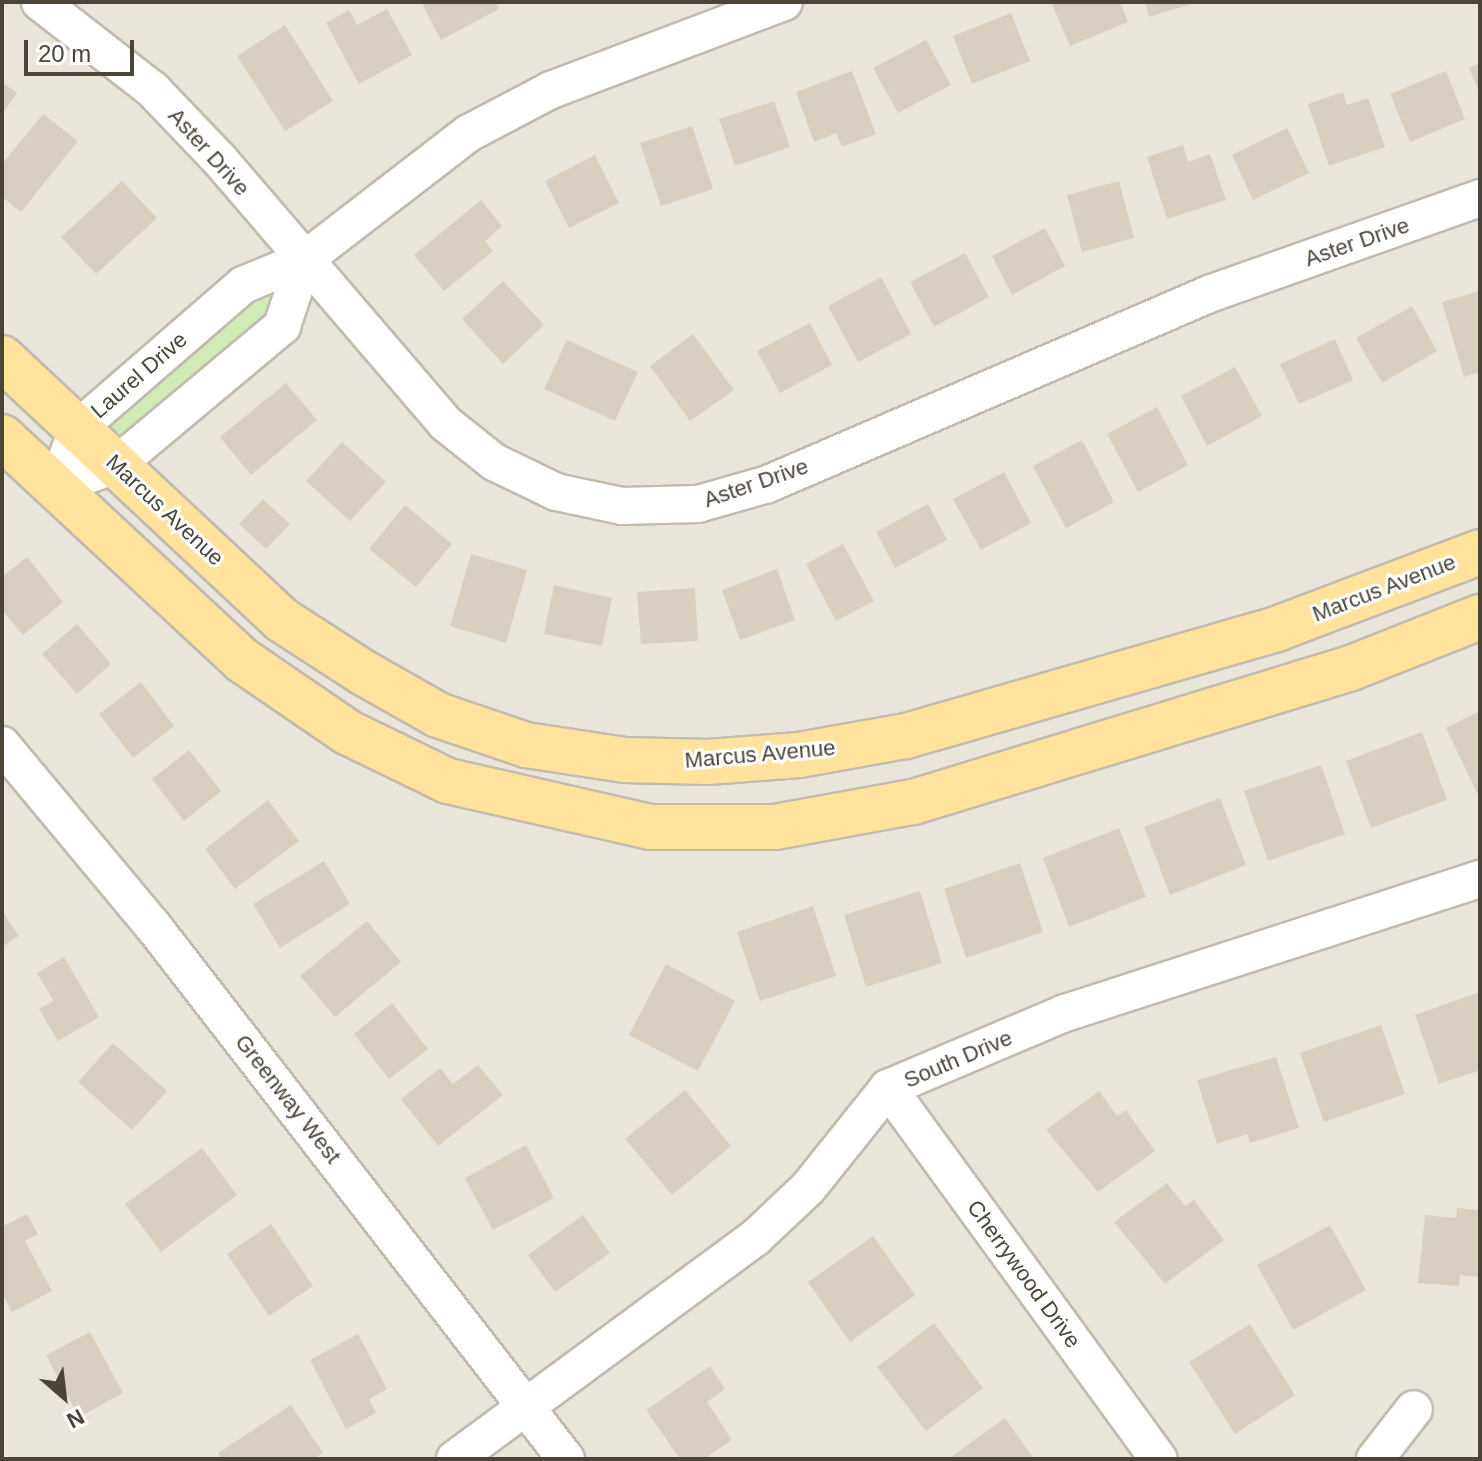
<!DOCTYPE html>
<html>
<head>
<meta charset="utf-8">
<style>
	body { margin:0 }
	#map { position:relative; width:1482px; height:1461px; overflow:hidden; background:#f6f3ec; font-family:Helvetica,sans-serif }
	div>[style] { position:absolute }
	.residential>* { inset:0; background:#eae5da }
	.green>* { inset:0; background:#d2eab5 }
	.building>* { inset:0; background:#d8cfc1 }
	.roads { filter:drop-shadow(2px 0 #c2bbae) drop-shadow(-2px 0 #c2bbae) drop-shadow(0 2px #c2bbae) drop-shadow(0 -2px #c2bbae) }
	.minor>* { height:36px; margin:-18px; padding:0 18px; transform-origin:18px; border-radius:18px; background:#fff }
	.major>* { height:44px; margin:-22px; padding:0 22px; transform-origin:22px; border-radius:22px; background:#ffe39c }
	span { translate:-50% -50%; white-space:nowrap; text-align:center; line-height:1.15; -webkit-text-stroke:6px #fff; paint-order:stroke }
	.street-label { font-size:22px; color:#4b4439 }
	.frame { position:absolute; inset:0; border:4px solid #4b4439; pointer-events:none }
	.north { position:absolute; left:24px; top:1357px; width:80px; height:80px; -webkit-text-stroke:6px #fff; paint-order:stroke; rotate:152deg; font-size:22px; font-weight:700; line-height:32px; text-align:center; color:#4b4439 }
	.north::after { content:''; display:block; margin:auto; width:28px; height:36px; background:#4b4439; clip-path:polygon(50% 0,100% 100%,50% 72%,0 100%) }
	.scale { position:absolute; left:24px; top:40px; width:110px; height:36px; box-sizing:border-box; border:4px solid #4b4439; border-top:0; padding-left:10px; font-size:24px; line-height:28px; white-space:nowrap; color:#4b4439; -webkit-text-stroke:6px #fff; paint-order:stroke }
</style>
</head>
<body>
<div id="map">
	<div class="residential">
		<i style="clip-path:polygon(2px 2px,1480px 2px,1480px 1459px,2px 1459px)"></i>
	</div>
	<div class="green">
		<i style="clip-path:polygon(304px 260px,282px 326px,116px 465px,77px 429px)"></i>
	</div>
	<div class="building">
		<i style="clip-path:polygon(421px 2px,496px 2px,499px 9px,441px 40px)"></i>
		<i style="clip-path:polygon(1051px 2px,1120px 2px,1128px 22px,1070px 46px)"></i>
		<i style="clip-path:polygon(1145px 2px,1194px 2px,1194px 3px,1149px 17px)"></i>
		<i style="clip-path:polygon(387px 9px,412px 55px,359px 84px,326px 23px,349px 10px,357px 25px)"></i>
		<i style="clip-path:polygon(1011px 13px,1030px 61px,972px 84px,953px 36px)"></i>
		<i style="clip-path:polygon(285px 25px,333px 101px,285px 131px,237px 56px)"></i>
		<i style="clip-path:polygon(926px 40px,951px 85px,898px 113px,873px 68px)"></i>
		<i style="clip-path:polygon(1480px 63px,1480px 94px,1469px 68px)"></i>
		<i style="clip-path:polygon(852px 71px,876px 134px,842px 147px,836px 133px,814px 142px,796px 92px)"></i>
		<i style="clip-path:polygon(1446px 71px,1465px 119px,1410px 142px,1390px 94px)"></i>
		<i style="clip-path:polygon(2px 82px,17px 93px,2px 114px)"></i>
		<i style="clip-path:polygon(1343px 92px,1347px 105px,1368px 98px,1385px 147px,1329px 166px,1308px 104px)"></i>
		<i style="clip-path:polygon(774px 101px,790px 147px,735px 166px,719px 119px)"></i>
		<i style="clip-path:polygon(43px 114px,78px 141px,21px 212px,2px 197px,2px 164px)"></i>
		<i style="clip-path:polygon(692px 126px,713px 189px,661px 206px,640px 143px)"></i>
		<i style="clip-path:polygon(1287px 128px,1309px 173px,1253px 200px,1232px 155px)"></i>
		<i style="clip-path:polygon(1183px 145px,1188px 162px,1210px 154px,1226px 200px,1167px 219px,1147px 157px)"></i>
		<i style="clip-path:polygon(595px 155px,619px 203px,569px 228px,545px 181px)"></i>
		<i style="clip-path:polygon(122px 181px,157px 218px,96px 274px,61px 237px)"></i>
		<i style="clip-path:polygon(1119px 181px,1134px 238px,1082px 252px,1067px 195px)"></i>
		<i style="clip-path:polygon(481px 200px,502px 226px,485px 241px,493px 251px,444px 291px,414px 255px)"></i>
		<i style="clip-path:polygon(1045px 228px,1065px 266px,1012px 295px,992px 256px)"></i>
		<i style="clip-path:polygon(965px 253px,989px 297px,934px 327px,910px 282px)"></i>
		<i style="clip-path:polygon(881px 277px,911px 334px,858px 362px,828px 306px)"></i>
		<i style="clip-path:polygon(503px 281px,544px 325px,503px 364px,462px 319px)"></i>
		<i style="clip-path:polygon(1480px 291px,1480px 372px,1464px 377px,1442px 302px)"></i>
		<i style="clip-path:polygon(1412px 306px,1437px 351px,1382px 383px,1356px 338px)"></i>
		<i style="clip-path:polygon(810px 323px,832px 365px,780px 393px,757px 351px)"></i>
		<i style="clip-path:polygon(693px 334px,734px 390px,690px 421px,650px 366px)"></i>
		<i style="clip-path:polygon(1335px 339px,1353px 380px,1299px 404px,1280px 364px)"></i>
		<i style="clip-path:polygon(567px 340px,638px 372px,615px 421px,544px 389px)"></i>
		<i style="clip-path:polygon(1235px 367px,1262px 416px,1207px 446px,1181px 396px)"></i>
		<i style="clip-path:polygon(286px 383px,317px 420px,251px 475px,220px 437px)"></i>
		<i style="clip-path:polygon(1157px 407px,1188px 465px,1138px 492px,1107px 434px)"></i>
		<i style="clip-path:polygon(1082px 440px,1114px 502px,1066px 528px,1033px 466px)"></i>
		<i style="clip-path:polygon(342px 442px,386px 482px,350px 521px,306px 481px)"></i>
		<i style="clip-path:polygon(1004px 472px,1031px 523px,981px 550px,953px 499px)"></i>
		<i style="clip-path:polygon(263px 499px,290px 524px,266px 549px,239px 524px)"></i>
		<i style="clip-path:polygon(928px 504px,947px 540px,895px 568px,876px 532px)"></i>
		<i style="clip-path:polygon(405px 505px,452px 544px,416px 587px,369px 549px)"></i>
		<i style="clip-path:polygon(843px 544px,874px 601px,836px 621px,806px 564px)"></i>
		<i style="clip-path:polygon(471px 554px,527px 570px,506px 643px,450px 626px)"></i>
		<i style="clip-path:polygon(27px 557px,63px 602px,23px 635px,2px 610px,2px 577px)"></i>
		<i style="clip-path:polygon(777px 569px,795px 620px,740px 640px,722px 590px)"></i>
		<i style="clip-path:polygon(554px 585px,612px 598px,602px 646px,544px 634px)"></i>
		<i style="clip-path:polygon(695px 588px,698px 641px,641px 644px,637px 592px)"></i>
		<i style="clip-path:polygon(77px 624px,111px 664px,77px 694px,42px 654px)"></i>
		<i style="clip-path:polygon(141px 682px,174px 726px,133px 758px,99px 714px)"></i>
		<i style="clip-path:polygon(1480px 711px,1480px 792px,1477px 793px,1446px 728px)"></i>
		<i style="clip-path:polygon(1422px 732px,1447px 800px,1371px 828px,1346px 761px)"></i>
		<i style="clip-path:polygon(189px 750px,221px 791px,184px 821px,152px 779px)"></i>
		<i style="clip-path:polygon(1321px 765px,1345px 834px,1268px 861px,1244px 791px)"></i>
		<i style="clip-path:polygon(1220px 798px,1246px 865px,1170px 895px,1144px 827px)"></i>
		<i style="clip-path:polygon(268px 800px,299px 841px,235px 889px,205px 849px)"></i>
		<i style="clip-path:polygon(1119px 828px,1146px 897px,1069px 927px,1043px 858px)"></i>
		<i style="clip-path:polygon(324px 861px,350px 904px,280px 948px,253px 904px)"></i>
		<i style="clip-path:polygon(1020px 863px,1043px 932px,966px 958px,944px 889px)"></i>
		<i style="clip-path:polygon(920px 891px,942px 963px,866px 987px,844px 915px)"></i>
		<i style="clip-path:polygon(813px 906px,836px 976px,760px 1001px,737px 932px)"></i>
		<i style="clip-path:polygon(2px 911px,19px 936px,2px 947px)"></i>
		<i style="clip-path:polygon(367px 921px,401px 962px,335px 1017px,300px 976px)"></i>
		<i style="clip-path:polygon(64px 957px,99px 1017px,58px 1041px,39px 1009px,54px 1001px,37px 973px)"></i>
		<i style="clip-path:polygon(666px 964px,735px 1001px,698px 1071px,629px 1035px)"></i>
		<i style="clip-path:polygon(1480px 992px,1480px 1070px,1439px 1084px,1415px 1015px)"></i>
		<i style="clip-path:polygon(392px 1003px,428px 1049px,389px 1079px,354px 1034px)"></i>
		<i style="clip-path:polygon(1381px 1025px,1405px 1094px,1324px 1122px,1300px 1053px)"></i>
		<i style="clip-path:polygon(113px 1043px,167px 1091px,132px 1130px,78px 1082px)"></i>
		<i style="clip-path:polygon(1276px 1057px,1299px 1128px,1250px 1143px,1247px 1134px,1217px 1144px,1197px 1080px)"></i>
		<i style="clip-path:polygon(478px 1065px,503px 1095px,438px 1146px,401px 1099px,440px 1068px,453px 1084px)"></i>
		<i style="clip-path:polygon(685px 1090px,731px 1146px,672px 1195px,625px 1139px)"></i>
		<i style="clip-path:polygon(1099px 1091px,1117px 1116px,1126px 1110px,1155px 1151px,1098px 1192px,1046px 1130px)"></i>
		<i style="clip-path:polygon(526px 1145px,554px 1198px,493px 1230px,465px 1178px)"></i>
		<i style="clip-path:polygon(202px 1148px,237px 1195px,161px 1252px,125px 1204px)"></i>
		<i style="clip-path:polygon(1167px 1183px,1185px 1206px,1194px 1200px,1224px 1240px,1165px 1284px,1114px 1222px)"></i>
		<i style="clip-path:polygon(1457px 1208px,1480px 1210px,1480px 1277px,1460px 1275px,1459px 1286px,1418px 1283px,1425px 1215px,1456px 1218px)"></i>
		<i style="clip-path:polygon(27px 1214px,38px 1234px,25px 1241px,52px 1291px,12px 1312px,2px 1293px,2px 1227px)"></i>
		<i style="clip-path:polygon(583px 1215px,610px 1253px,555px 1292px,528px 1255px)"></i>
		<i style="clip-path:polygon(271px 1224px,313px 1286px,269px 1316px,227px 1254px)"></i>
		<i style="clip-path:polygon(1330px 1225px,1366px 1290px,1293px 1330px,1257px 1265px)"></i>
		<i style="clip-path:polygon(873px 1236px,915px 1295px,850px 1342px,808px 1282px)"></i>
		<i style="clip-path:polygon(934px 1323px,983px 1388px,926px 1431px,877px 1367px)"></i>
		<i style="clip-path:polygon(1250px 1324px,1295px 1395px,1235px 1434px,1189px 1362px)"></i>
		<i style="clip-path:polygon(90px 1332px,123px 1393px,79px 1417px,46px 1355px)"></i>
		<i style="clip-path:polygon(358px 1334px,387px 1389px,369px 1399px,376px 1413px,346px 1429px,310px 1360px)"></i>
		<i style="clip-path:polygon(710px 1366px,725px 1389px,707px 1402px,732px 1440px,704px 1459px,680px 1459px,646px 1410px)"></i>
		<i style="clip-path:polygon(291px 1405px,323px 1453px,314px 1459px,222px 1459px,218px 1453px)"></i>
		<i style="clip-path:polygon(1005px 1418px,1034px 1459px,948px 1459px)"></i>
	</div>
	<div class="roads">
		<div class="minor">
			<i style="left:40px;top:2px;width:143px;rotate:37.9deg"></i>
			<i style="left:153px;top:90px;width:95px;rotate:46.3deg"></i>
			<i style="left:219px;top:159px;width:348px;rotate:49.4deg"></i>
			<i style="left:445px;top:423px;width:63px;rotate:38.5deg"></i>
			<i style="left:494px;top:462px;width:69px;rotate:25.8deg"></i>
			<i style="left:556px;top:492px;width:67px;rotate:12deg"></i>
			<i style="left:622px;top:506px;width:76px;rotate:-1.5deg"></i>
			<i style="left:698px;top:504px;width:73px;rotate:-15.9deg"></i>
			<i style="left:768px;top:484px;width:480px;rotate:-23.3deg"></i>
			<i style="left:1209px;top:294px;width:288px;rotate:-19.5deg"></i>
			<i style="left:57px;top:486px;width:60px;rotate:-70.7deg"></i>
			<i style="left:77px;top:429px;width:220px;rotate:-40.9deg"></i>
			<i style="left:243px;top:285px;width:66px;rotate:-22.3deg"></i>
			<i style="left:304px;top:260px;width:208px;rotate:-37.6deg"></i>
			<i style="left:469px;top:133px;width:93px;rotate:-27.7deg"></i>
			<i style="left:551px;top:90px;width:249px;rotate:-20.7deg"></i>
			<i style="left:57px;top:486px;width:63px;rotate:-19.6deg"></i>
			<i style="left:116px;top:465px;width:217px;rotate:-39.9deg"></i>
			<i style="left:282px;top:326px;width:70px;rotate:-71.6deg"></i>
			<i style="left:2px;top:745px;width:236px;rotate:50.2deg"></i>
			<i style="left:153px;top:926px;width:674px;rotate:52.23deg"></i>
			<i style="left:888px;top:1088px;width:459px;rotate:53.9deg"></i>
			<i style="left:455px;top:1459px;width:373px;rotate:-36.4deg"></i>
			<i style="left:755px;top:1238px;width:73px;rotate:-43.3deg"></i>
			<i style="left:808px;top:1188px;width:128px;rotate:-51.3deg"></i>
			<i style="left:888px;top:1088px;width:192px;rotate:-23deg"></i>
			<i style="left:1065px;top:1013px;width:436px;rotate:-17.9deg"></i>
			<i style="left:1375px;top:1459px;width:63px;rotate:-52deg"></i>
		</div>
		<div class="major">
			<i style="left:2px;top:358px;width:383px;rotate:43.1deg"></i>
			<i style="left:282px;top:620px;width:98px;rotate:32.9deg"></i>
			<i style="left:364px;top:673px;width:85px;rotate:29.6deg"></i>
			<i style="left:438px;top:715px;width:93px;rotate:18.8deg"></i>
			<i style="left:526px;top:745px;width:100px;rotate:8.6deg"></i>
			<i style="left:625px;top:760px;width:83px;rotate:1.4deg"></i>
			<i style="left:708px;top:762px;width:91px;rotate:-4.4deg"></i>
			<i style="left:799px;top:755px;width:109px;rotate:-10.1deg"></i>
			<i style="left:906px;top:736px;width:388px;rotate:-16.1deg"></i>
			<i style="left:1279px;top:628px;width:215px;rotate:-20.7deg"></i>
			<i style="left:2px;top:437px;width:328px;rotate:42.9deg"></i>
			<i style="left:242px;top:660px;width:127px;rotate:34.4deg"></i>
			<i style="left:347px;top:732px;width:112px;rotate:25.9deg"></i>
			<i style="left:448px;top:781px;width:207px;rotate:12.8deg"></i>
			<i style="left:650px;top:827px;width:125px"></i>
			<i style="left:775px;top:827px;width:140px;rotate:-10.3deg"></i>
			<i style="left:913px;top:802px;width:458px;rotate:-17deg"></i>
			<i style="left:1351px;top:668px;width:139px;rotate:-21.6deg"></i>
		</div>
	</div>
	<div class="street-label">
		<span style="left:209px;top:152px;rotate:48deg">Aster Drive</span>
		<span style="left:1357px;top:242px;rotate:-19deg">Aster Drive</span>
		<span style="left:139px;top:375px;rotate:-41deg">Laurel Drive</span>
		<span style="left:756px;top:483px;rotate:-19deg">Aster Drive</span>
		<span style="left:165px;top:510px;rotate:43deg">Marcus Avenue</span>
		<span style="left:1384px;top:588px;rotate:-21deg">Marcus Avenue</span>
		<span style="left:760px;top:754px;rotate:-5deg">Marcus Avenue</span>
		<span style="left:958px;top:1059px;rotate:-23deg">South Drive</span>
		<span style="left:288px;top:1099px;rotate:52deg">Greenway West</span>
		<span style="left:1024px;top:1274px;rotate:54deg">Cherrywood Drive</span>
	</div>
	<div class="frame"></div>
	<div class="north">N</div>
	<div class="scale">20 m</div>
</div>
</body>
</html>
